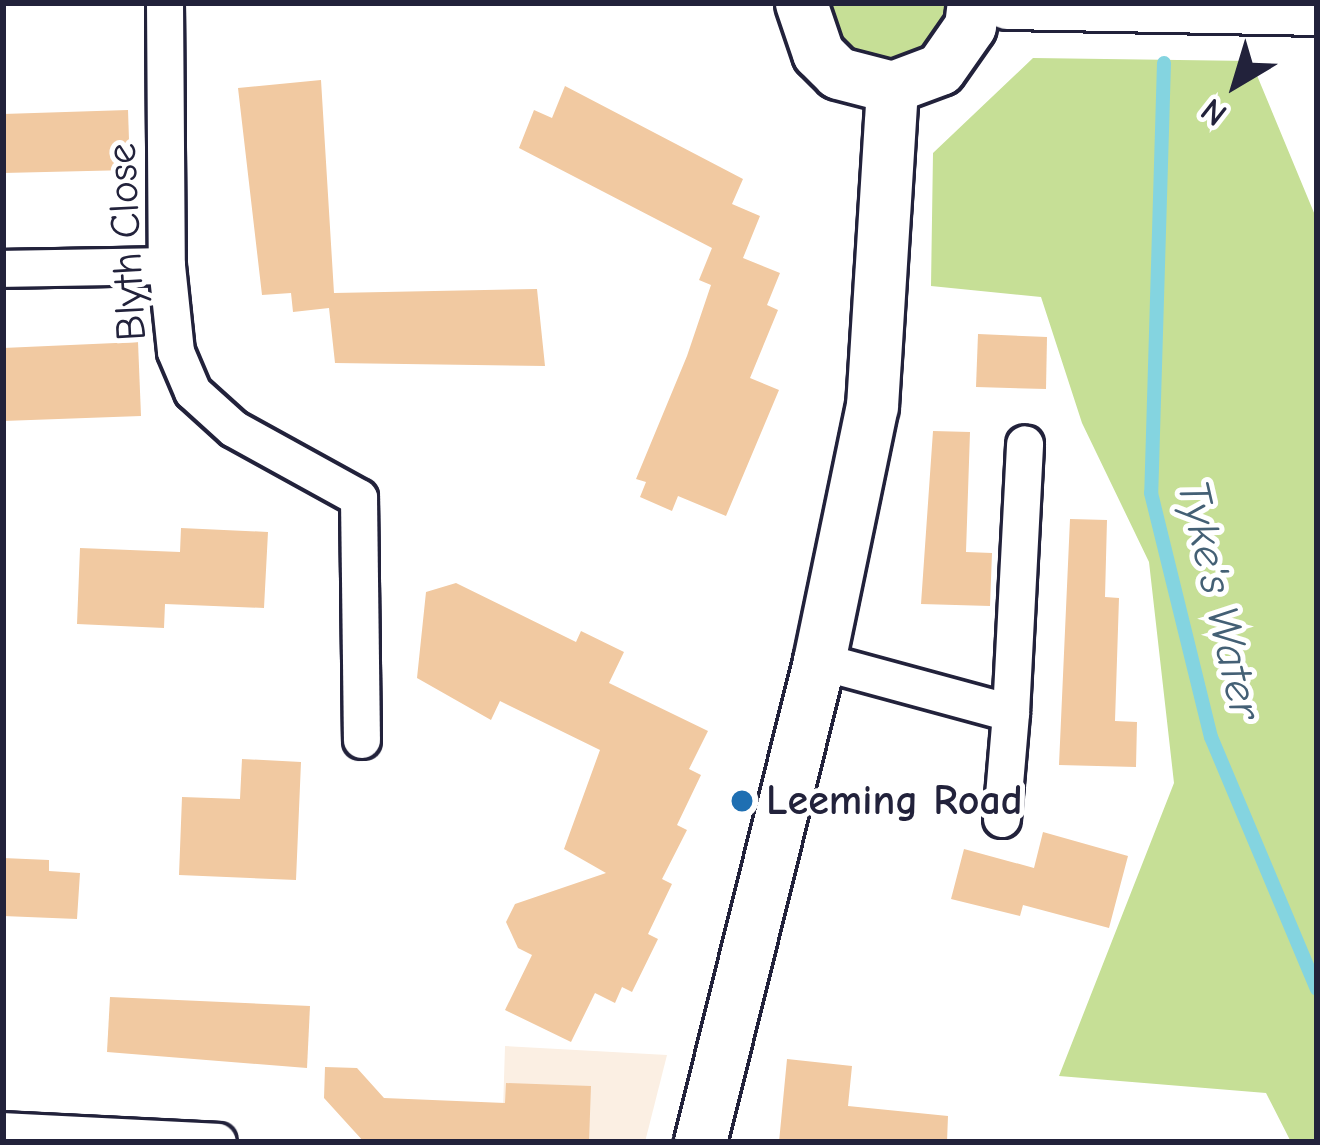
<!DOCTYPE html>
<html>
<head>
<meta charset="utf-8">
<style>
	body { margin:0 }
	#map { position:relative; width:1320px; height:1145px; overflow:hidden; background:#fff; font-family:"Comic Neue",sans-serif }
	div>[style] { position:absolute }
	.built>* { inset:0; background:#fbefe3 }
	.green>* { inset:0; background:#c6df96 }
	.stream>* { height:14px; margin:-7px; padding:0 7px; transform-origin:7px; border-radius:7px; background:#84d4e0 }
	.building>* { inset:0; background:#f1c9a1 }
	.roads { filter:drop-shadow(3px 0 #22223b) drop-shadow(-3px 0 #22223b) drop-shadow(0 3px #22223b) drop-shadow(0 -3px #22223b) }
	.street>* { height:36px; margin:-18px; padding:0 18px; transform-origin:18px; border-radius:18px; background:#fff }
	.secondary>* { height:51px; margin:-25.5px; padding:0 25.5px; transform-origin:25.5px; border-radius:25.5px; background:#fff }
	.dots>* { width:33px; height:33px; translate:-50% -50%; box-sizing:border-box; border:6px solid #fff; border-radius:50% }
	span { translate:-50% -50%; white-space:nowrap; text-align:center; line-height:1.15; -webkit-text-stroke:10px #fff; paint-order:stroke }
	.street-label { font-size:42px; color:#22223b }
	.poi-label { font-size:42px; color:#22223b; font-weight:700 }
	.left { translate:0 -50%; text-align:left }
	.water-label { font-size:45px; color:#446075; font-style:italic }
	.frame { position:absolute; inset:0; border:6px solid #22223b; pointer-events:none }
	.north { position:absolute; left:1176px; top:24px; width:120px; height:120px; -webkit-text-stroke:9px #fff; paint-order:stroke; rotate:218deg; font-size:33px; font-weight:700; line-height:48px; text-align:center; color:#22223b }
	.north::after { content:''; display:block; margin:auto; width:42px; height:54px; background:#22223b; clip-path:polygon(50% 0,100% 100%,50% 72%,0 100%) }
</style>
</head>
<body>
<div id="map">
	<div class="built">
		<i style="clip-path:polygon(505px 1046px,667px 1055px,645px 1142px,502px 1142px)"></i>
	</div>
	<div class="green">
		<i style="clip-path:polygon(825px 3px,949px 3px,923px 52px,883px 63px,845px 47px)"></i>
		<i style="clip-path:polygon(1033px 58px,1251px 61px,1317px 220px,1317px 1142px,1291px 1142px,1266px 1093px,1059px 1076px,1174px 783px,1149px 562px,1082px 423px,1041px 297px,931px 286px,933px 153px)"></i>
	</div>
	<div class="stream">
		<i style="left:1164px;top:63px;width:430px;rotate:91.7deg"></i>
		<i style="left:1151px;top:493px;width:251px;rotate:76.2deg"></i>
		<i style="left:1211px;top:737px;width:273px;rotate:67.2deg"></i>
	</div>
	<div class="building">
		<i style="clip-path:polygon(321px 80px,334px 293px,537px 289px,545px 366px,335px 363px,329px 308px,293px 312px,291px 293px,262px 295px,238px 88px)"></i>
		<i style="clip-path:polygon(565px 86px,743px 179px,732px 204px,760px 216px,743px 258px,780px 273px,767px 305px,778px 310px,750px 378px,779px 390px,726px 516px,678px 496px,672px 511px,640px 497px,646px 482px,636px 479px,687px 356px,711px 285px,699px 280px,712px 248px,519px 148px,534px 110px,552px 118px)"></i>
		<i style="clip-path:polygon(128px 110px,130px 170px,3px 173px,3px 114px)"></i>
		<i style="clip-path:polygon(978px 334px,1047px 337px,1046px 389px,976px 387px)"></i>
		<i style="clip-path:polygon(138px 342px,141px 416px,3px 421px,3px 348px)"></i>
		<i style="clip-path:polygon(933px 431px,970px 432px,966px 552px,992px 553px,990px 606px,921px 604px)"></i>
		<i style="clip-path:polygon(1070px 519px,1107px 520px,1105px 597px,1119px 598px,1115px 721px,1137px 722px,1136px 767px,1059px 765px)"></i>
		<i style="clip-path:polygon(181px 528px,268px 532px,264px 608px,165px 604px,164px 628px,77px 624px,80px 548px,180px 552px)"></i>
		<i style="clip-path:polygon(456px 583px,576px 642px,581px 631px,624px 652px,609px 683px,708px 731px,689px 769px,701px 775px,677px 825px,687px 830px,662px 879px,672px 884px,648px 934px,658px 939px,632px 992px,622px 987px,615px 1003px,595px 993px,571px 1042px,505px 1010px,532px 955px,518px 948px,506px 922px,515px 904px,606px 873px,564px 849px,600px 750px,500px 701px,491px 720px,417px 678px,426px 592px)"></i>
		<i style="clip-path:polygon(242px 759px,301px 762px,296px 880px,179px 875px,182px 797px,240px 799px)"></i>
		<i style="clip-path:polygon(1043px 832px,1128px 856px,1109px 928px,1023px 905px,1020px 916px,951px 899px,964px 849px,1034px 868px)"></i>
		<i style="clip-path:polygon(3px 858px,49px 860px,49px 871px,80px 873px,77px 919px,3px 916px)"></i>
		<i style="clip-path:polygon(110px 997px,310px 1006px,307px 1068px,107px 1052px)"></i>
		<i style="clip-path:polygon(787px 1059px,852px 1066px,848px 1106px,948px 1116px,947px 1142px,779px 1142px)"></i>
		<i style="clip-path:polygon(325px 1067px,357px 1068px,384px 1098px,505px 1103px,506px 1083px,591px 1086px,589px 1142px,364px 1142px,324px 1098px)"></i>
	</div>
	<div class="roads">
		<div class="street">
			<i style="left:165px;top:3px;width:263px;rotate:89.6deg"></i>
			<i style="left:167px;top:266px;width:86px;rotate:84deg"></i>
			<i style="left:176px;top:352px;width:43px;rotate:67deg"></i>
			<i style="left:193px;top:392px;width:55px;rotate:42.1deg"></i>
			<i style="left:234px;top:429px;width:143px;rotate:28.9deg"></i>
			<i style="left:359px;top:498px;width:242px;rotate:89.3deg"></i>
			<i style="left:3px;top:269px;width:164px;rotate:-1deg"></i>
			<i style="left:819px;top:661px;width:199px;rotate:15.2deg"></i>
			<i style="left:1011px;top:713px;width:269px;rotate:-87deg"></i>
			<i style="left:1002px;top:819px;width:106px;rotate:-85.1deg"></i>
			<i style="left:3px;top:1131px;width:215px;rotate:2.9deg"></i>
		</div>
		<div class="secondary">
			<i style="left:801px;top:3px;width:53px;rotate:71.2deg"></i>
			<i style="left:818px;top:53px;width:28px;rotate:45deg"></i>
			<i style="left:838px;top:73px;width:56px;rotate:14.5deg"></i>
			<i style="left:892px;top:87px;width:51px;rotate:-20.6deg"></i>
			<i style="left:940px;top:69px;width:52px;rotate:-55.1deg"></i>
			<i style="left:970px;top:26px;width:23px;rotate:-83deg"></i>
			<i style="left:1007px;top:3px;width:310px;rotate:1.1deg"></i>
			<i style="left:700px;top:1142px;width:496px;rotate:-76.1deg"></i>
			<i style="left:819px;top:661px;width:260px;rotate:-78.3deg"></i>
			<i style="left:872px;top:406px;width:320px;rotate:-86.4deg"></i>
		</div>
	</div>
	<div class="dots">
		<i style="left:742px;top:801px;background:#1f6fb2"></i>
	</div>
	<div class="street-label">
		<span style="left:127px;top:242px;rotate:-93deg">Blyth Close</span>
	</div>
	<div class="poi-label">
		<span class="left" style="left:766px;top:801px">Leeming Road</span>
	</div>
	<div class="water-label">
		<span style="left:1219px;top:600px;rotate:77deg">Tyke's Water</span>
	</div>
	<div class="frame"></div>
	<div class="north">N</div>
</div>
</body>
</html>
